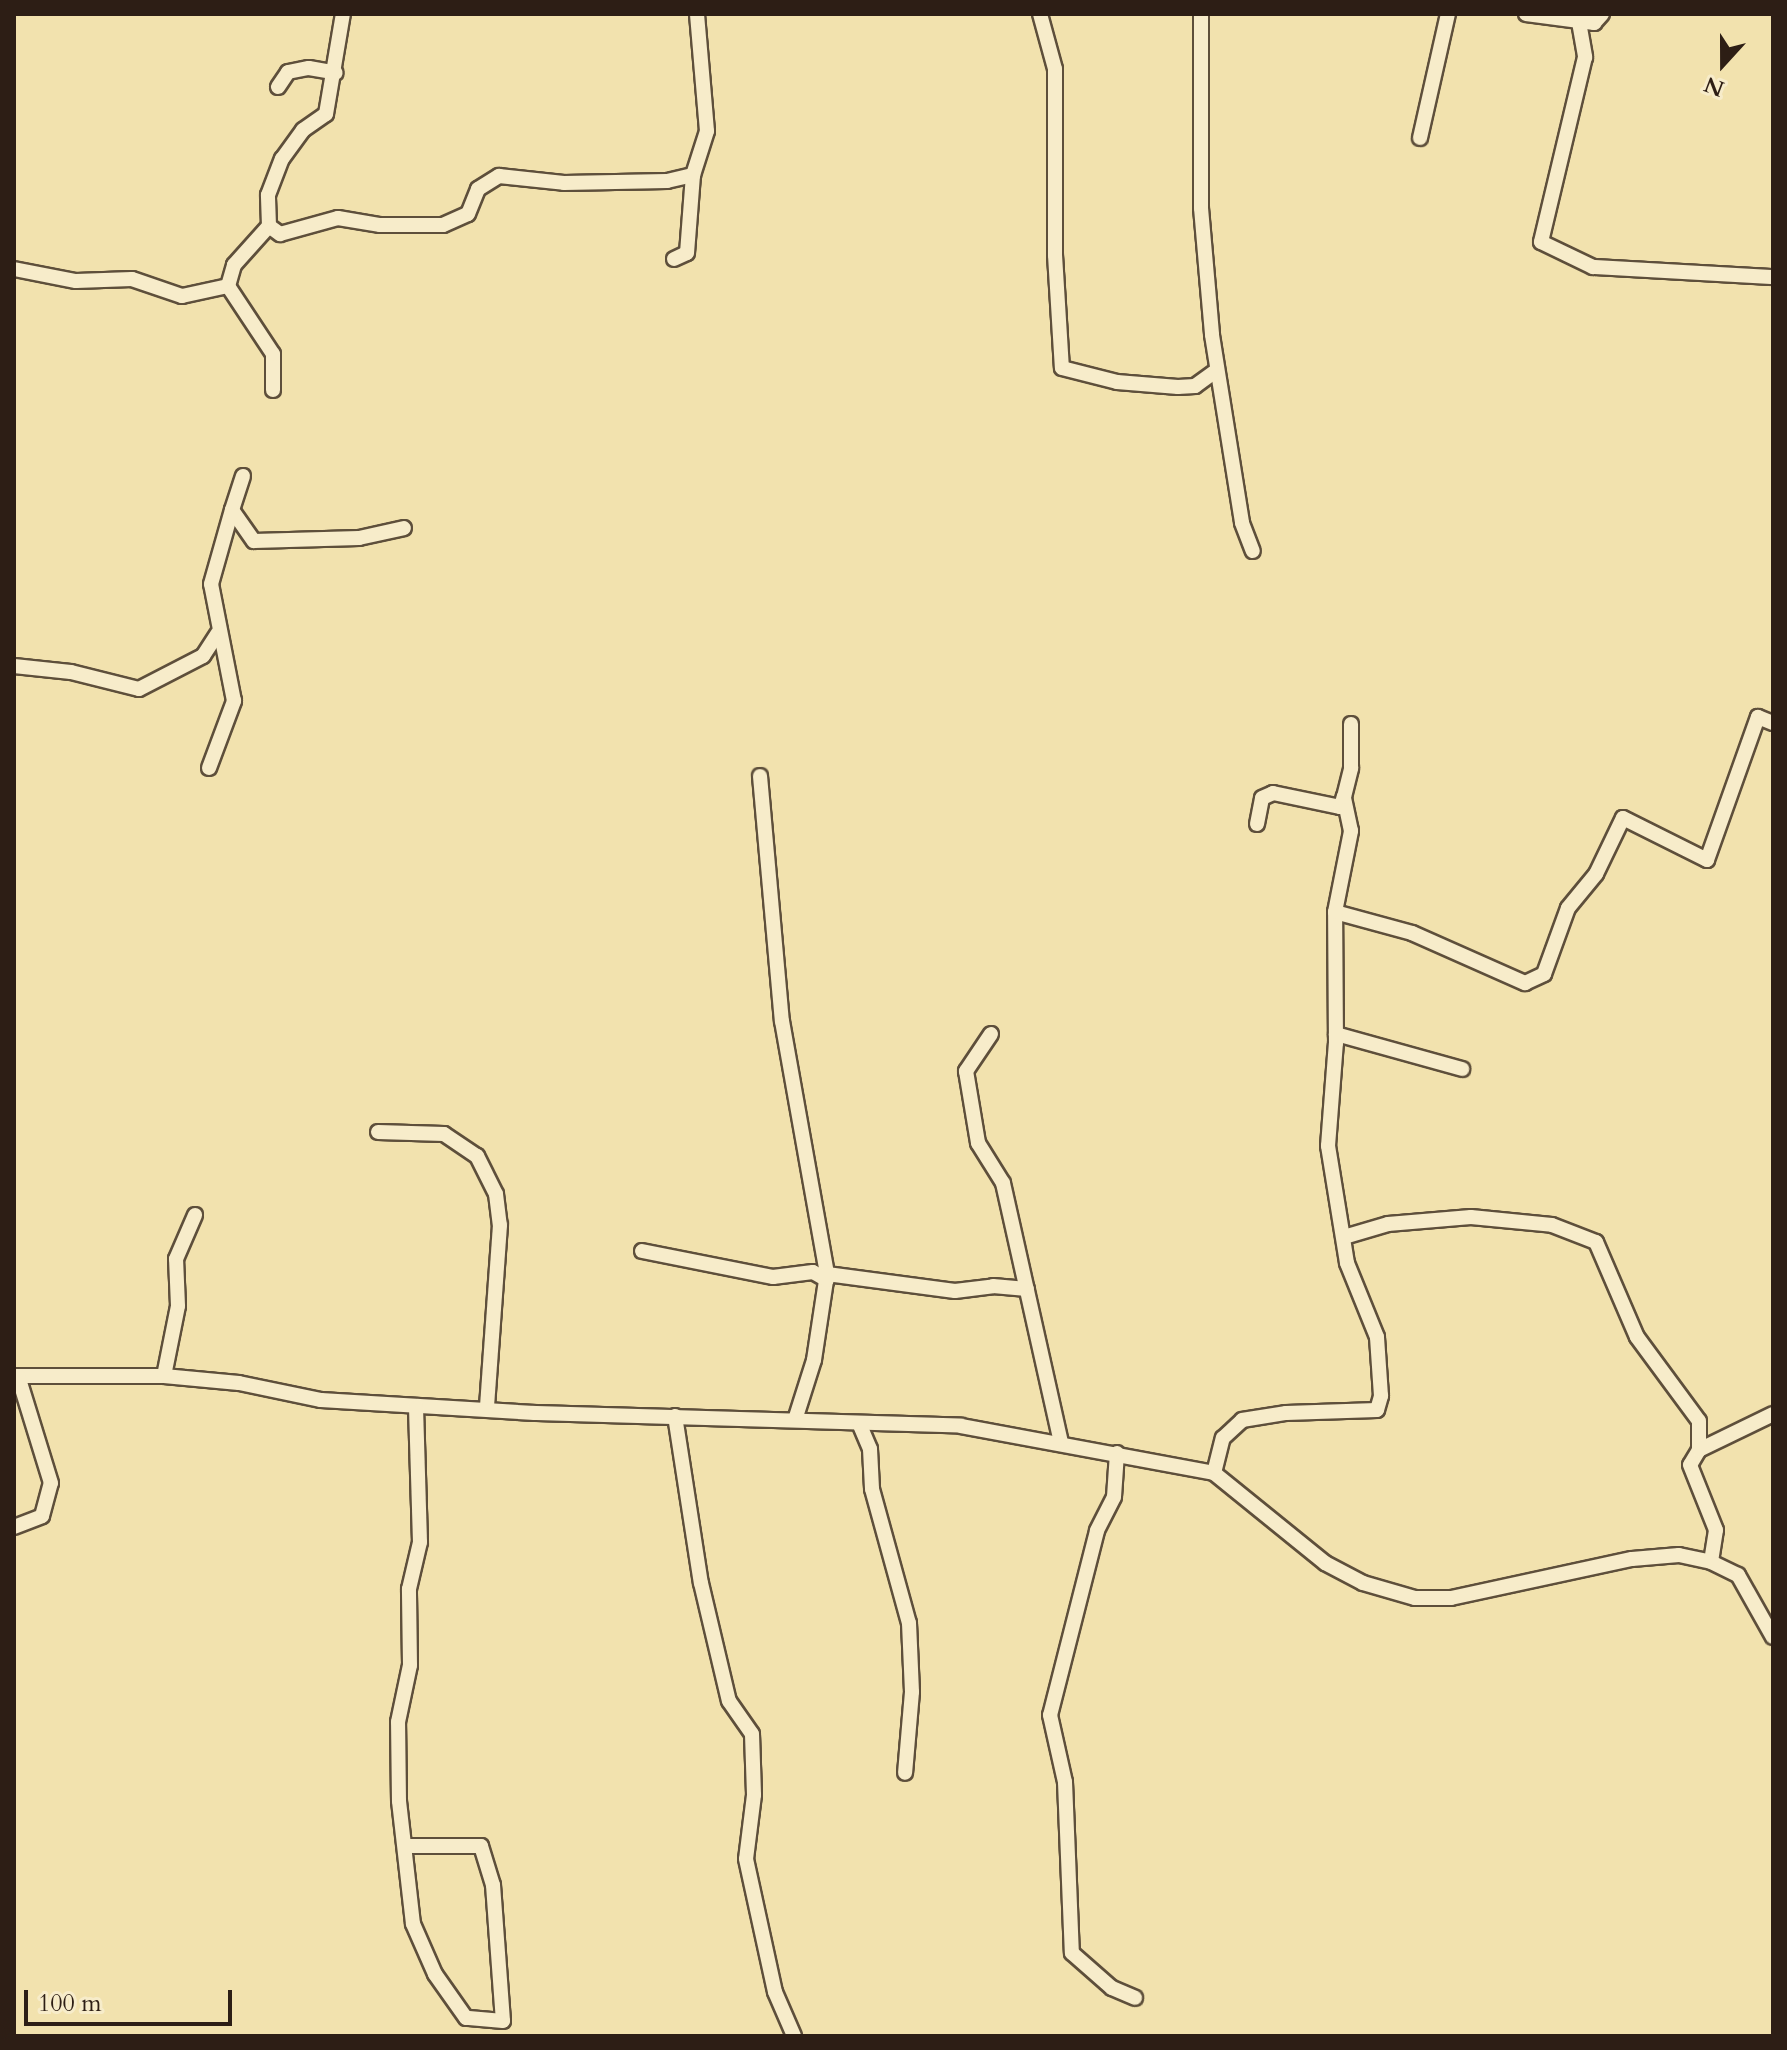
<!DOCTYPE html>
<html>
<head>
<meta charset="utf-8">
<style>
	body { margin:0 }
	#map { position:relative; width:1787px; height:2050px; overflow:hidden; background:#f2e2ae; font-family:Cardo,serif }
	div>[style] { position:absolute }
	.roads { filter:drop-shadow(2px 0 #5e4f3b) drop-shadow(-2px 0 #5e4f3b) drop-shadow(0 2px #5e4f3b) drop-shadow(0 -2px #5e4f3b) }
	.minor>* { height:14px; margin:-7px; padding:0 7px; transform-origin:7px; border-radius:7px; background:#f7ecca }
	span { translate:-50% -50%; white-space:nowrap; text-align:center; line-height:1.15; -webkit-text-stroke:6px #f7ecca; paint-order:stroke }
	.frame { position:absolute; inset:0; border:16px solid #2d1e15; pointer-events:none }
	.north { position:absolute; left:1683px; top:24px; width:80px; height:80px; -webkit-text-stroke:6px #f7ecca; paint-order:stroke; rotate:201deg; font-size:22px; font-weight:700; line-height:32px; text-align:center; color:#2d1e15 }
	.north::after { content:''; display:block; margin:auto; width:28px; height:36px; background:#2d1e15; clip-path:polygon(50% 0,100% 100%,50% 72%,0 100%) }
	.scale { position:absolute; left:24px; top:1990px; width:208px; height:36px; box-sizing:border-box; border:4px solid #2d1e15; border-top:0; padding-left:10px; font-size:24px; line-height:28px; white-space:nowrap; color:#2d1e15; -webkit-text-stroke:6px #f7ecca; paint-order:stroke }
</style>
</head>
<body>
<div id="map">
	<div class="roads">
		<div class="minor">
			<i style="left:1040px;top:14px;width:57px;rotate:74.7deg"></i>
			<i style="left:1055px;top:69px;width:186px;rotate:90deg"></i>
			<i style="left:1055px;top:255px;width:113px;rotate:86.5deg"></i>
			<i style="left:1062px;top:368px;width:57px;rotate:14.3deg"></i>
			<i style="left:1117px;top:382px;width:61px;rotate:4.7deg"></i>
			<i style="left:1178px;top:387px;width:17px;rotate:-3deg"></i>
			<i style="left:1195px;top:386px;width:27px;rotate:-36deg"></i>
			<i style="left:1201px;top:14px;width:194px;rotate:90deg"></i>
			<i style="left:1201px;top:208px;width:127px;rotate:85deg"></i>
			<i style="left:1212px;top:335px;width:190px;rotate:80.9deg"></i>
			<i style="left:1242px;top:523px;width:30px;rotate:69deg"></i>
			<i style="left:1526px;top:14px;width:69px;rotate:7.5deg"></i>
			<i style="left:1594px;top:23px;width:12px;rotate:-48deg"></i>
			<i style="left:1579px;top:22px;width:36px;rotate:80deg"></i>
			<i style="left:1585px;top:57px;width:190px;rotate:103.4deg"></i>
			<i style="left:1541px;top:242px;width:58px;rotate:25.7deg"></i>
			<i style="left:1593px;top:267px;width:180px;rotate:3.2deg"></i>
			<i style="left:278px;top:87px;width:18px;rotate:-56deg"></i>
			<i style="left:288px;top:72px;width:21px;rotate:-11deg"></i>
			<i style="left:309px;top:68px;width:27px;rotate:10deg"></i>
			<i style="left:1420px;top:138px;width:127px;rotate:-77.3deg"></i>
			<i style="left:269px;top:226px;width:31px;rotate:-92deg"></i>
			<i style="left:268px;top:195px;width:39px;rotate:-69deg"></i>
			<i style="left:282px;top:159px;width:36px;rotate:-54deg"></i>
			<i style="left:303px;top:130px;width:28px;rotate:-35deg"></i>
			<i style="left:326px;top:114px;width:101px;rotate:-80.4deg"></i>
			<i style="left:674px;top:259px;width:14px;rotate:-25deg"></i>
			<i style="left:687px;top:253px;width:78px;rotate:-85.6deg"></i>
			<i style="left:693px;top:175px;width:46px;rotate:-72.3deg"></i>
			<i style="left:707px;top:131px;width:117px;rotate:-94.9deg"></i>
			<i style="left:14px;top:269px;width:63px;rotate:11deg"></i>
			<i style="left:76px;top:281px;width:56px;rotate:-2deg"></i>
			<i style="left:132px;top:279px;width:53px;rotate:18.8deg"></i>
			<i style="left:182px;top:296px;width:47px;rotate:-12.3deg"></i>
			<i style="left:273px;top:390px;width:36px;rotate:-90deg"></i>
			<i style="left:273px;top:354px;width:82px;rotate:-123.5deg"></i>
			<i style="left:228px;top:286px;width:22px;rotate:-74deg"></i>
			<i style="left:234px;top:265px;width:52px;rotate:-48.1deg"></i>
			<i style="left:269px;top:226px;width:14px;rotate:36deg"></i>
			<i style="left:280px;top:234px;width:60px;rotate:-15.4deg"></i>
			<i style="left:338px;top:218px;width:43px;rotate:9.5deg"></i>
			<i style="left:380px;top:225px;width:63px"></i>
			<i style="left:443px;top:225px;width:27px;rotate:-24deg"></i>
			<i style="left:468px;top:214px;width:27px;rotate:-68deg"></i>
			<i style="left:478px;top:189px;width:25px;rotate:-32deg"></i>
			<i style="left:499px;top:176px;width:65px;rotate:6.1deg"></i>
			<i style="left:564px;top:183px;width:103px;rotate:-1.1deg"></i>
			<i style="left:667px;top:181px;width:27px;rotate:-13deg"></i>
			<i style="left:243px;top:476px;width:36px;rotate:108deg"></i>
			<i style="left:232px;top:510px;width:38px;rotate:55deg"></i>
			<i style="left:254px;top:541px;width:105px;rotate:-1.6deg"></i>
			<i style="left:359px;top:538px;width:46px;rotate:-12.5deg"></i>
			<i style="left:14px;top:666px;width:57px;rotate:6deg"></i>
			<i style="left:71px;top:672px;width:70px;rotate:14deg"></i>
			<i style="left:139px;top:689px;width:72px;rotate:-27.3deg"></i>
			<i style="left:203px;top:656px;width:27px;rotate:-57deg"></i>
			<i style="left:209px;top:768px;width:72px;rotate:-69.5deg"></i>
			<i style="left:234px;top:701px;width:119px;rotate:-101.1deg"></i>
			<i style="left:211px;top:584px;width:77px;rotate:-74.2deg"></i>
			<i style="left:760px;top:776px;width:246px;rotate:84.9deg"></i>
			<i style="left:782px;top:1021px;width:257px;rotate:79.9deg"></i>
			<i style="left:827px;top:1274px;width:87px;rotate:98.6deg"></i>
			<i style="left:814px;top:1360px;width:63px;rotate:107.6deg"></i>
			<i style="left:1257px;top:824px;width:26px;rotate:-79deg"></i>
			<i style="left:1262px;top:798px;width:12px;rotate:-24deg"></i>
			<i style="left:1273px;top:793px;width:68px;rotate:11.8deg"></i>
			<i style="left:1340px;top:807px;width:11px;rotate:-68deg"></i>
			<i style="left:1335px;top:912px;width:80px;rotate:15.3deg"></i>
			<i style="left:1412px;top:933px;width:124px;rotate:23.9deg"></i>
			<i style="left:1525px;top:983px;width:21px;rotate:-25deg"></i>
			<i style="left:1544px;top:974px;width:70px;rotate:-70deg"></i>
			<i style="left:1568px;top:908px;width:44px;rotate:-50.5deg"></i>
			<i style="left:1596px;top:874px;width:62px;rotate:-64.3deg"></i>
			<i style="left:1623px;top:818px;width:94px;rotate:26.6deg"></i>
			<i style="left:1707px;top:860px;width:152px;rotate:-70.4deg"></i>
			<i style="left:1758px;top:717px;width:16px;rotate:22deg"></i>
			<i style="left:991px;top:1034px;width:45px;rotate:124deg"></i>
			<i style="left:966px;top:1071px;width:73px;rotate:80.5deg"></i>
			<i style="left:978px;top:1143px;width:47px;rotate:58deg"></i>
			<i style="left:1003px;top:1183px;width:266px;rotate:77.4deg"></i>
			<i style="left:1336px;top:1034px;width:131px;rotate:15.5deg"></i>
			<i style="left:378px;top:1132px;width:66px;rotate:1.7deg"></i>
			<i style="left:444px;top:1134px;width:40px;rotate:34deg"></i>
			<i style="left:477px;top:1156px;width:42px;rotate:63.4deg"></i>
			<i style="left:496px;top:1194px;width:31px;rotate:83deg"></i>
			<i style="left:500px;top:1225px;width:182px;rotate:94.1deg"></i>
			<i style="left:1344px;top:1237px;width:46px;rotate:-16.5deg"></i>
			<i style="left:1388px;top:1224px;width:83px;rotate:-4.8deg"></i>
			<i style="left:1471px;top:1217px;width:81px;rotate:5.6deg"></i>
			<i style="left:1552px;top:1225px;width:47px;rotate:21.1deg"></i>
			<i style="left:1596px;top:1242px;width:103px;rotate:66.7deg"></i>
			<i style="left:1637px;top:1337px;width:104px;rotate:53.6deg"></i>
			<i style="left:1699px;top:1421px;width:29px;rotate:90deg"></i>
			<i style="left:1699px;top:1450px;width:17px;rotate:121deg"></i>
			<i style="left:1690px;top:1465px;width:70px;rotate:68.2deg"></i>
			<i style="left:1716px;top:1530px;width:32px;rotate:99deg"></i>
			<i style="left:642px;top:1251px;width:134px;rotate:11.2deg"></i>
			<i style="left:773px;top:1277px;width:40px;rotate:-7.1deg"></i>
			<i style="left:813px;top:1272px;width:16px;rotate:30deg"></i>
			<i style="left:827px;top:1274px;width:129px;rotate:7.6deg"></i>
			<i style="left:955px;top:1291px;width:38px;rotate:-7deg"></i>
			<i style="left:993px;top:1286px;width:34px;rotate:5deg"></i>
			<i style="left:14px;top:1376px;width:150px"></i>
			<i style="left:164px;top:1376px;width:75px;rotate:5.3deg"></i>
			<i style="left:239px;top:1383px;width:84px;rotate:11.7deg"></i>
			<i style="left:321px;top:1400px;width:214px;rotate:3.5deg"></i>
			<i style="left:535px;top:1413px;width:426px;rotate:1.7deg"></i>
			<i style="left:961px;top:1426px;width:257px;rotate:10.5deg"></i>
			<i style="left:1214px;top:1473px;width:143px;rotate:39deg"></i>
			<i style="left:1325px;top:1563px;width:43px;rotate:27.8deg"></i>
			<i style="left:1363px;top:1583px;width:54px;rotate:16.1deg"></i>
			<i style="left:1415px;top:1598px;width:36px"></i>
			<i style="left:1451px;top:1598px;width:185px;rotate:-12.2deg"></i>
			<i style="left:1632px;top:1559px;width:47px;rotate:-4.9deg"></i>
			<i style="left:1679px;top:1555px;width:33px;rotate:12deg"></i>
			<i style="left:1711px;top:1562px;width:30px;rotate:26deg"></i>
			<i style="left:1738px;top:1575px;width:71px;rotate:60.6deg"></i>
			<i style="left:164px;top:1376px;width:71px;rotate:-78.7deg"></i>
			<i style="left:178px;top:1306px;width:47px;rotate:-92.4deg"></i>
			<i style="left:176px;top:1259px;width:48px;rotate:-66.6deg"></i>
			<i style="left:675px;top:1416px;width:169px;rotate:81.2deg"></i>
			<i style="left:701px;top:1583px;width:121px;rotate:76.7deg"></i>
			<i style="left:729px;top:1701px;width:40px;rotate:55.1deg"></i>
			<i style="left:752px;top:1734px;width:61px;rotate:88.1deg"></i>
			<i style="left:754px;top:1795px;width:64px;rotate:97.1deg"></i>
			<i style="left:746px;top:1859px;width:136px;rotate:77.7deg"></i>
			<i style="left:775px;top:1992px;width:48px;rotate:66.6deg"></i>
			<i style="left:859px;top:1423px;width:28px;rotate:67deg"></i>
			<i style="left:870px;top:1449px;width:40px;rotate:87.1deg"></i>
			<i style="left:872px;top:1489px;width:139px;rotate:74.6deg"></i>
			<i style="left:909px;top:1623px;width:69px;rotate:87.5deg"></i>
			<i style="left:912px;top:1692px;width:81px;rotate:94.9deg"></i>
			<i style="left:1699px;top:1450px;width:82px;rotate:-25.9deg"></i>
			<i style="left:1117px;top:1453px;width:44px;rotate:93.9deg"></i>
			<i style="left:1114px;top:1497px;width:38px;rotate:117deg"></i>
			<i style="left:1097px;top:1531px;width:190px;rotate:104.3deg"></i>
			<i style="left:1050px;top:1715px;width:69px;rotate:77.4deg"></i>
			<i style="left:1065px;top:1782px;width:171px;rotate:87.7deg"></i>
			<i style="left:1072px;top:1953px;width:53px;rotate:41.2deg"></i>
			<i style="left:1112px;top:1988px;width:25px;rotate:23deg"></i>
			<i style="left:1214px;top:1473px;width:36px;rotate:-76deg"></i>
			<i style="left:1223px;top:1438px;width:26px;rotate:-43deg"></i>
			<i style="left:1242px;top:1420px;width:45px;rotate:-9deg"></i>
			<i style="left:1286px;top:1413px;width:91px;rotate:-1.9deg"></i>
			<i style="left:1377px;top:1410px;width:15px;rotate:-74deg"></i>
			<i style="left:1381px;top:1396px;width:59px;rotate:-93.9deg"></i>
			<i style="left:1377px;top:1337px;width:80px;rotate:-112.1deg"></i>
			<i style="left:1347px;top:1263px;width:119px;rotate:-99.2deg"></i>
			<i style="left:1328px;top:1146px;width:103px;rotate:-85.6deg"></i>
			<i style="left:1336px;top:1043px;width:131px;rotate:-90.4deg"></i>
			<i style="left:1335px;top:912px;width:83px;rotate:-78.8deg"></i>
			<i style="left:1351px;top:831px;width:35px;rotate:-102deg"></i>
			<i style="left:1344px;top:797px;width:30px;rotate:-76deg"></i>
			<i style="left:1351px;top:768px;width:44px;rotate:-90deg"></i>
			<i style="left:14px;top:1527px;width:30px;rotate:-21deg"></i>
			<i style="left:42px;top:1516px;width:34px;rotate:-75deg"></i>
			<i style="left:51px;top:1483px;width:112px;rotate:-107.1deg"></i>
			<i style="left:406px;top:1846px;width:75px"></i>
			<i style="left:481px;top:1846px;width:41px;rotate:72.9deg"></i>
			<i style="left:493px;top:1885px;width:136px;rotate:85.8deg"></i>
			<i style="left:503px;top:2021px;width:37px;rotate:-175deg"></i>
			<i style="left:466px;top:2018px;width:54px;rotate:-125.2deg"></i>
			<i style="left:435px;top:1974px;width:55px;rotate:-113.7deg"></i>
			<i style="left:413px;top:1924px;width:124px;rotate:-96.5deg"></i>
			<i style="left:399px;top:1801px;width:79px;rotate:-90.7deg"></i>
			<i style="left:398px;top:1722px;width:58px;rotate:-78.1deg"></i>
			<i style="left:410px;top:1665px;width:76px;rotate:-90.8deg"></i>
			<i style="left:409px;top:1589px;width:48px;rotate:-76.8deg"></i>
			<i style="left:420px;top:1542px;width:136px;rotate:-91.7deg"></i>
		</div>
	</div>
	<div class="frame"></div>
	<div class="north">N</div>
	<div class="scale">100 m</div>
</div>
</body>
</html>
